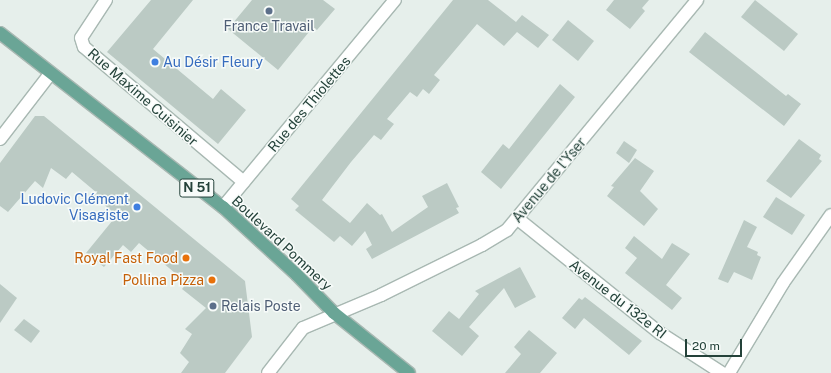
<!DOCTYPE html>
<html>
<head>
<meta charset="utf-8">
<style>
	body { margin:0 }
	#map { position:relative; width:831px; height:373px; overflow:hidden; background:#e6efeb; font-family:"Public Sans",sans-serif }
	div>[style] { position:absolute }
	.building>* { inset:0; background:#bbcac4 }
	.roads { filter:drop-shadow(1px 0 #a8b8b2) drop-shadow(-1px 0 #a8b8b2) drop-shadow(0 1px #a8b8b2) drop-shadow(0 -1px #a8b8b2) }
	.minor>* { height:12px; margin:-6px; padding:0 6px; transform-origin:6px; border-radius:6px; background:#fff }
	.primary>* { height:12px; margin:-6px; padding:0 6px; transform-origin:6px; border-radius:6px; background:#6aa596 }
	.dots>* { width:11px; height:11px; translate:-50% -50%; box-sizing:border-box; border:2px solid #f7fbf9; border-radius:50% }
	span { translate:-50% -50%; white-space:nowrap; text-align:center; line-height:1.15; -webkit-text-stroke:3px #f7fbf9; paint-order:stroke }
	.shield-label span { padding:1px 3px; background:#f7fbf9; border:1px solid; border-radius:3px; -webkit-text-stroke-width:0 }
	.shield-label { font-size:13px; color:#24423a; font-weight:700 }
	.service-label { font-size:14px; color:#4e5e75 }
	.left { translate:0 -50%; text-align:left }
	.shop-label { font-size:14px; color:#366cbe }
	.right { translate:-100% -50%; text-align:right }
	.street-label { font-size:14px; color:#24423a }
	.food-label { font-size:14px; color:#c56008 }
	.scale { position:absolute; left:685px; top:339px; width:57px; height:18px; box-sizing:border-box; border:2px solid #24423a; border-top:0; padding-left:5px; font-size:12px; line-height:14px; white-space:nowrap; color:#24423a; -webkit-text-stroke:3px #f7fbf9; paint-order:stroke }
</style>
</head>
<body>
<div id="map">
	<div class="building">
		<i style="clip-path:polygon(151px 0,193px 0,153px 49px,213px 99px,221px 89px,246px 110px,218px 144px,107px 52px)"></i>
		<i style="clip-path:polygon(252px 0,323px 0,335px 9px,317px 30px,313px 27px,278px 70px,228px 29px)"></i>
		<i style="clip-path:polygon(453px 0,488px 0,516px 22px,522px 15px,549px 35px,538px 48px,517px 32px,504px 46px,477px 24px,434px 75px,440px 80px,429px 94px,423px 89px,417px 97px,410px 92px,387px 119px,394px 124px,381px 140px,374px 135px,351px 162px,322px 200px,350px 223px,367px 203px,380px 215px,382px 214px,392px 232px,428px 207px,422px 196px,447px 183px,459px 207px,456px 208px,459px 213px,372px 259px,366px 249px,372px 245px,365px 231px,352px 246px,340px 236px,334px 242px,295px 210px,299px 206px,291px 199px)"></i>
		<i style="clip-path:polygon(614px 0,649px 0,642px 8px,645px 11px,630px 29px,606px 10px)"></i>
		<i style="clip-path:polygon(755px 0,798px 34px,784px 51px,741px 17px)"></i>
		<i style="clip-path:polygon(568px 20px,594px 41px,578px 61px,552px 40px)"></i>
		<i style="clip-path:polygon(705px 32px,786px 96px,788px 94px,801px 104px,784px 126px,689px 52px)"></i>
		<i style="clip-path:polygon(560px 84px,575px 97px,501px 189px,481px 172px,503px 144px,509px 149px)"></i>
		<i style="clip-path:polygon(35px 116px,44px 116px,245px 281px,252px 337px,225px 373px,181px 373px,189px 362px,180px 353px,192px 334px,185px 329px,206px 308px,182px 289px,187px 283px,139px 243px,131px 252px,123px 245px,104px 267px,86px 253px,117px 215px,93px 196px,97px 193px,72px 172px,66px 179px,51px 168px,43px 188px,35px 181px,8px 212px,0 206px,0 163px)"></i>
		<i style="clip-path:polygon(799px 139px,821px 155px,819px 159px,822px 161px,791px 198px,766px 181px)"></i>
		<i style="clip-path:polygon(624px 141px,637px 150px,629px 163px,616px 153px)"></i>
		<i style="clip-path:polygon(635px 158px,654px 171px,640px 191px,658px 209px,644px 226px,607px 196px,614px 187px,611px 186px)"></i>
		<i style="clip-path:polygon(776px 197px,805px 215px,792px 235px,763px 217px)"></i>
		<i style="clip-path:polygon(744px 220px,757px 227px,747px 247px,758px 252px,757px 255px,761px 257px,752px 280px,734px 272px,728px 283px,718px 279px)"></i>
		<i style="clip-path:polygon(634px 236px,662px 259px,672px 243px,690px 254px,666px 285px,682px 298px,672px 310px,625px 273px,637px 258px,625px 248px)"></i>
		<i style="clip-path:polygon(520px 267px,536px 297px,515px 308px,504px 288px,469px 327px,479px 336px,462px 356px,432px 331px,449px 311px,459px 319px,479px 294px,475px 291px)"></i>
		<i style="clip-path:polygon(0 284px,17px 298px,0 323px)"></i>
		<i style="clip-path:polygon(585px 297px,642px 341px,629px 355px,584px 318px,575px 329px,562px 318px,579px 298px,582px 300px)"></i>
		<i style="clip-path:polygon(24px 319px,40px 331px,31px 343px,14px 330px)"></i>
		<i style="clip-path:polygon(529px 330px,557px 353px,540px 373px,505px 373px,521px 354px,514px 347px)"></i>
	</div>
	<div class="roads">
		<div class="minor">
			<i style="left:106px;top:0;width:45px;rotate:123.3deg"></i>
			<i style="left:81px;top:38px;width:9px;rotate:72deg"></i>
			<i style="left:84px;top:47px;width:209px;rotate:40.2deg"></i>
			<i style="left:0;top:139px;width:82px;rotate:-52.4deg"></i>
			<i style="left:223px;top:207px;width:269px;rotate:-50.3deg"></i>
			<i style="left:518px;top:219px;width:182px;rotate:38.8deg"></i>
			<i style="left:660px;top:333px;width:74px;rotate:32.8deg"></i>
			<i style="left:268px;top:373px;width:57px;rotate:-52.1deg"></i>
			<i style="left:303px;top:328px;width:85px;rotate:-22.9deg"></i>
			<i style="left:381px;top:295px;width:113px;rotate:-26.3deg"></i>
			<i style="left:482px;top:245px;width:29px;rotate:-31deg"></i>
			<i style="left:507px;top:230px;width:298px;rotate:-50.4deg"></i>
			<i style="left:729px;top:373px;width:105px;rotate:-59deg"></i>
			<i style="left:783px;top:283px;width:83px;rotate:-54.8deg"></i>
		</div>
		<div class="primary">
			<i style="left:0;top:33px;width:283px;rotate:38deg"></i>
			<i style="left:223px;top:207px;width:100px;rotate:42.6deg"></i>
			<i style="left:297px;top:275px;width:53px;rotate:45.8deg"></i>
			<i style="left:334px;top:313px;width:96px;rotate:38.7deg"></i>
		</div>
	</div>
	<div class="dots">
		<i style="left:269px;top:11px;background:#5c6f8a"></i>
		<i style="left:155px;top:62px;background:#3f7fe0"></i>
		<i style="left:137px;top:207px;background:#3f7fe0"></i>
		<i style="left:186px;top:258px;background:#e8710a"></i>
		<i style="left:212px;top:280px;background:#e8710a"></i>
		<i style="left:213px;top:306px;background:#5c6f8a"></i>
	</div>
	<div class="shield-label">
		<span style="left:197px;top:188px">N 51</span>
	</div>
	<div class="service-label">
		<span style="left:269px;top:26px">France Travail</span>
		<span class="left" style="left:221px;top:306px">Relais Poste</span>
	</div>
	<div class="shop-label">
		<span class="left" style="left:163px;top:62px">Au Désir Fleury</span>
		<span class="right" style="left:129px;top:207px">Ludovic Clément<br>Visagiste</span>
	</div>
	<div class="street-label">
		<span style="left:143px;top:97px;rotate:41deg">Rue Maxime Cuisinier</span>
		<span style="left:309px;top:104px;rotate:-50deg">Rue des Thiolettes</span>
		<span style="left:549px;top:180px;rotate:-50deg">Avenue de l'Yser</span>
		<span style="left:282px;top:243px;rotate:43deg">Boulevard Pommery</span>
		<span style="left:618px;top:299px;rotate:38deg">Avenue du 132e RI</span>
	</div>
	<div class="food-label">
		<span class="right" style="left:178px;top:258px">Royal Fast Food</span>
		<span class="right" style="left:204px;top:280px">Pollina Pizza</span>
	</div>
	<div class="scale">20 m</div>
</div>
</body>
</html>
